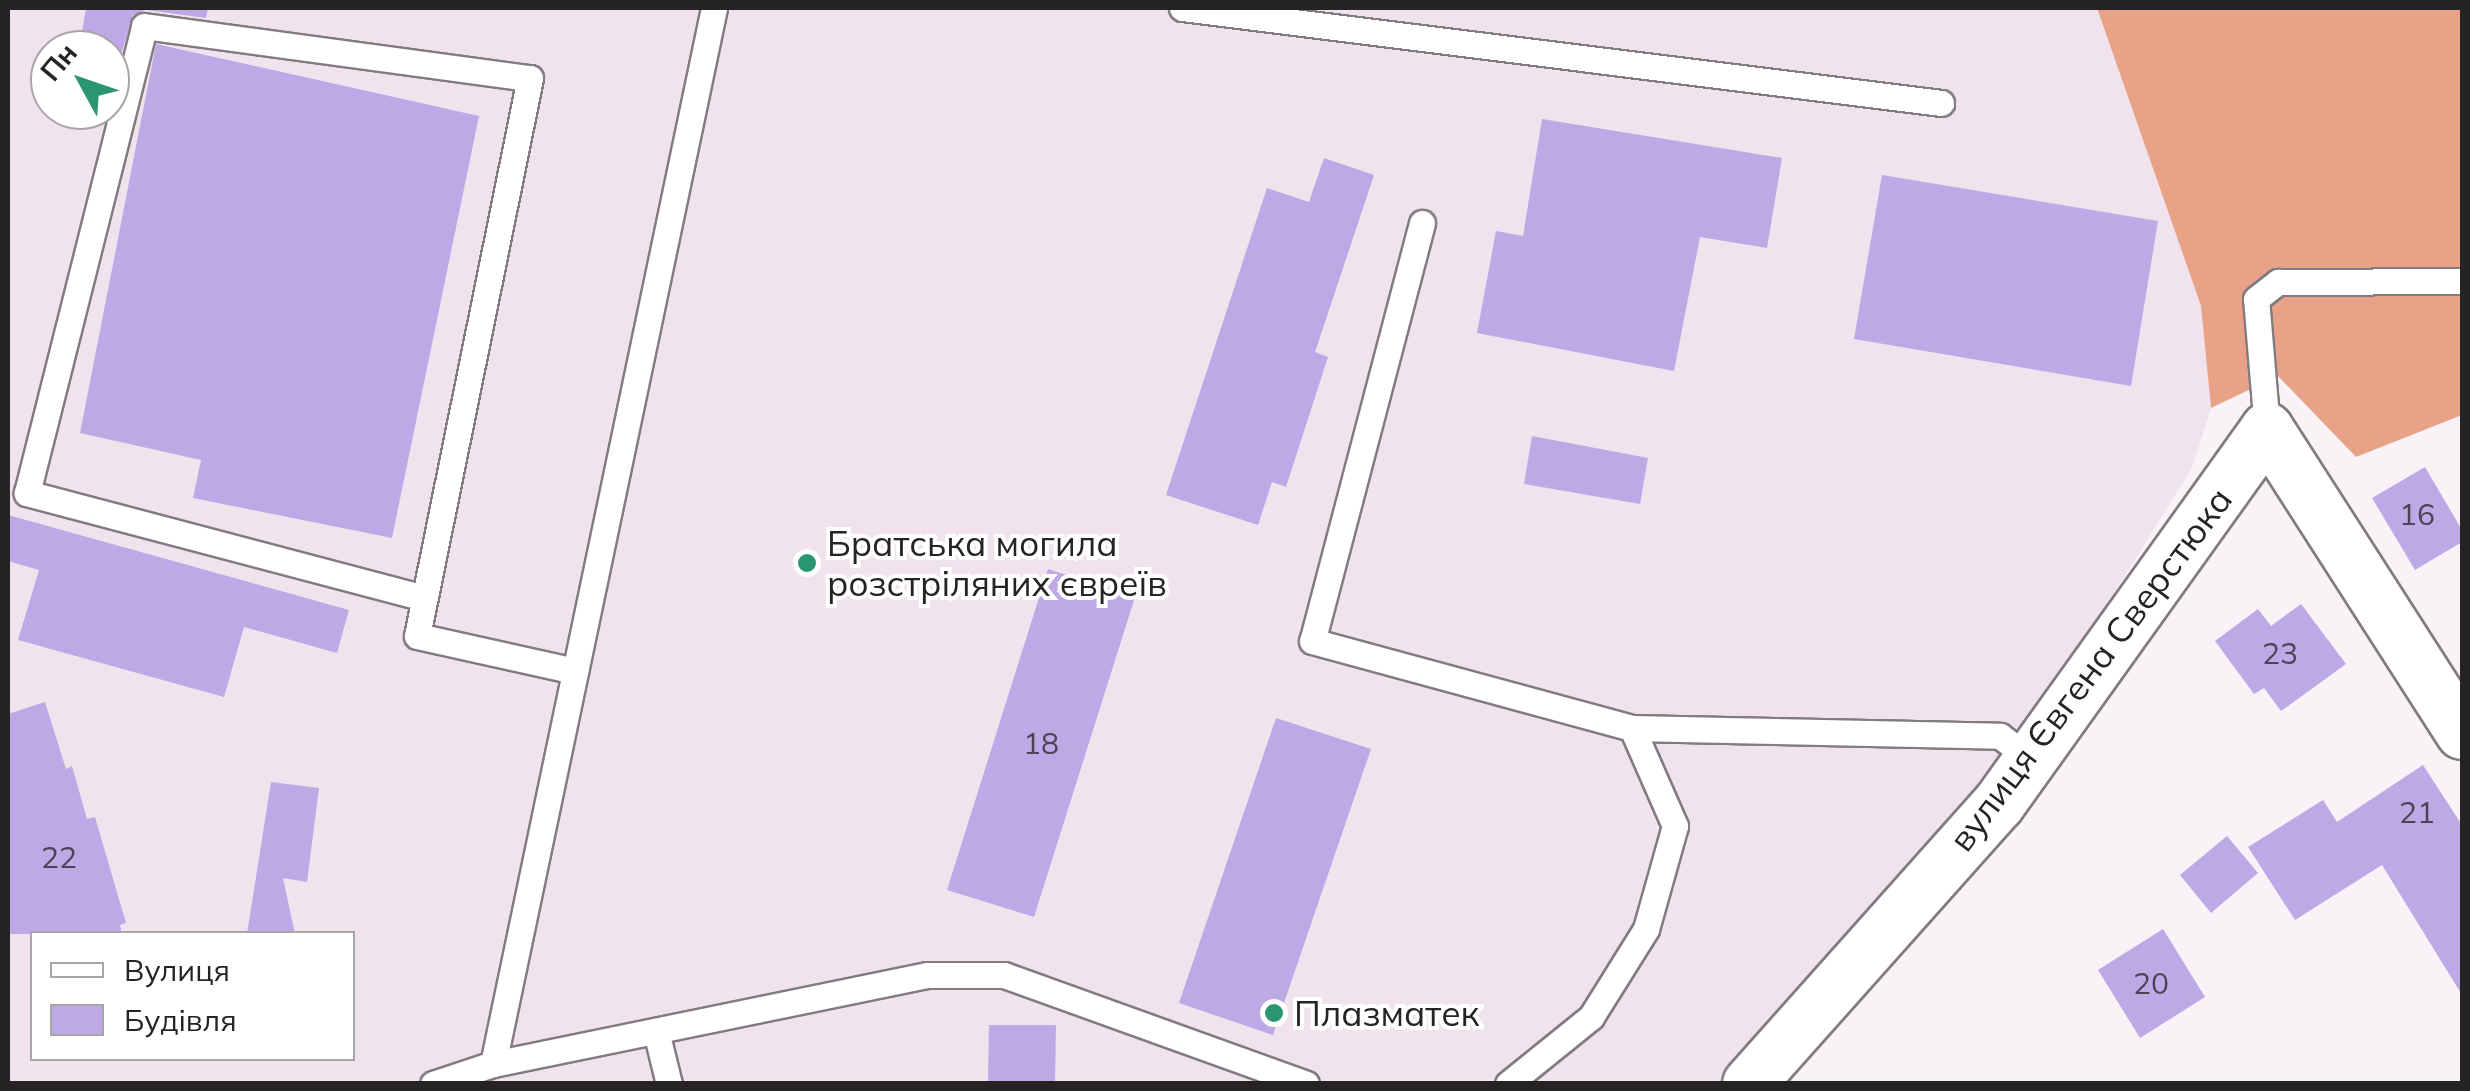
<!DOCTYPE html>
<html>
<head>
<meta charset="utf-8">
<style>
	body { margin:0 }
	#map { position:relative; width:2470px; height:1091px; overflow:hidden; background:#f9f2f7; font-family:Mulish,sans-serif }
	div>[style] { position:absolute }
	.built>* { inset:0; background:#f1e3ed }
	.forest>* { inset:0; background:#e7a288 }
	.building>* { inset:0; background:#bea8e6 }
	.roads { filter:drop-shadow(2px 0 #827b80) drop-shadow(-2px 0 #827b80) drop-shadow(0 2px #827b80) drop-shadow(0 -2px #827b80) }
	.service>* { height:25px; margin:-12.5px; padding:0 12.5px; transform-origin:12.5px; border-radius:12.5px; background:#fff }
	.minor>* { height:52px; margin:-26px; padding:0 26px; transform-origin:26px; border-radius:26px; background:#fff }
	.dots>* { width:28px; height:28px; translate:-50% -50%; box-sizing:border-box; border:5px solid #fff; border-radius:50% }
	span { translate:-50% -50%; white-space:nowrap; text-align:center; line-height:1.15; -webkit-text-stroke:8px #fff; paint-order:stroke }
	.number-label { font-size:30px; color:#4c4455 }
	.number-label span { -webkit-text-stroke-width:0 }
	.poi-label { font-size:35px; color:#262325 }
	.left { translate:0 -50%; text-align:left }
	.street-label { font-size:35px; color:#262325 }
	.frame { position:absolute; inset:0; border:10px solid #262325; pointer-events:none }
	.legend { position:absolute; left:30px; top:931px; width:325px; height:130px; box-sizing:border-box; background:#fff; border:2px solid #a8a7a8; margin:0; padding:12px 18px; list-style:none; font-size:30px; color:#262325 }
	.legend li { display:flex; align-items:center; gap:20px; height:50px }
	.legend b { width:50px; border:2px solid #a8a7a8 }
	.north { position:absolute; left:30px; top:30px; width:100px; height:100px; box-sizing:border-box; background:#fff; border:2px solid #a8a7a8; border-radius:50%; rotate:310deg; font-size:28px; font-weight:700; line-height:40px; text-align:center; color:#262325 }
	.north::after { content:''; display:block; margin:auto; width:35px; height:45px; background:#2b9471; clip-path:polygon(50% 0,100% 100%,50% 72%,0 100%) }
</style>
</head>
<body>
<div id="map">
	<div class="built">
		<i style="clip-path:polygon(evenodd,8px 8px,2097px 8px,2201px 306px,2211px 408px,2192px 468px,2035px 719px,1738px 1083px,8px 1083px,8px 8px,50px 50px,110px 50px,110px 110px,50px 110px,50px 50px,8px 8px,32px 934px,352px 934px,352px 1058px,32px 1058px,32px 934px)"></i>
	</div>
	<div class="forest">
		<i style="clip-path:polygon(2097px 8px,2462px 8px,2462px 415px,2356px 457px,2278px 376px,2211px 408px,2201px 306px)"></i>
	</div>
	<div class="building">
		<i style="clip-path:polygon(86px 8px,208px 8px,206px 18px,146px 10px,133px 15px,116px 71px,110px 70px,110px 50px,79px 50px)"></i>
		<i style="clip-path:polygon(156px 44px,479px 116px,392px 538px,193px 498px,201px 460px,80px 433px)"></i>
		<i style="clip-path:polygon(1542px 119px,1782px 158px,1767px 248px,1700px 237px,1674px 371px,1477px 333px,1496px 231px,1523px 236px)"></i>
		<i style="clip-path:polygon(1324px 158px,1374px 175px,1315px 352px,1328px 357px,1286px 487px,1272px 482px,1258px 525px,1166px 495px,1267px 188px,1309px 202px)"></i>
		<i style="clip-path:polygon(1882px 175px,2158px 221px,2131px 386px,1854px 339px)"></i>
		<i style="clip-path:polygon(1532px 436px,1648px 458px,1640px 504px,1524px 484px)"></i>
		<i style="clip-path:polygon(2425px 467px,2462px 530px,2462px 542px,2415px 570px,2372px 498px)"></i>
		<i style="clip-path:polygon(8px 515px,349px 610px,337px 653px,244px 627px,224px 697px,18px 640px,39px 570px,8px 561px)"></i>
		<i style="clip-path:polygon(1048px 569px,1135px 597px,1034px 917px,947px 890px)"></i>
		<i style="clip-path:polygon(2301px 604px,2346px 664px,2281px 711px,2264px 688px,2254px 694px,2215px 641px,2258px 609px,2271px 626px)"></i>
		<i style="clip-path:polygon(45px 702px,66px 769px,72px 766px,87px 819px,95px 817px,126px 923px,120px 925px,122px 934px,8px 934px,8px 714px)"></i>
		<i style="clip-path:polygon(1276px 718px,1371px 749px,1273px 1035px,1179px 1003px)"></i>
		<i style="clip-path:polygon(2423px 765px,2462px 825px,2462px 995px,2382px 865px,2295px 920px,2248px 847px,2323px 800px,2337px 822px)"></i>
		<i style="clip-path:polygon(271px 782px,319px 788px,307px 882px,283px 878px,295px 934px,247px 934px)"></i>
		<i style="clip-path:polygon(2227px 836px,2258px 873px,2211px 913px,2180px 875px)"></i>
		<i style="clip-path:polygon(2163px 929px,2205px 997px,2140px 1038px,2098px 970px)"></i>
		<i style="clip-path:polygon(989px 1025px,1056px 1025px,1055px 1084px,988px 1084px)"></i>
	</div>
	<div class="roads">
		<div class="service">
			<i style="left:1182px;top:8px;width:765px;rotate:7.13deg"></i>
			<i style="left:1422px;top:223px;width:432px;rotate:104.7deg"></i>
			<i style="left:1312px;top:641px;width:332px;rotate:15.2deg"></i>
			<i style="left:1632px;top:728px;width:368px;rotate:1.2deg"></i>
			<i style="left:2000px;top:736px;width:39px;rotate:37deg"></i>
			<i style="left:2267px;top:429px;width:130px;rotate:-94.8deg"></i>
			<i style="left:2256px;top:299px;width:28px;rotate:-38deg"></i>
			<i style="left:2278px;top:282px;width:184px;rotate:-0.3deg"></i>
			<i style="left:424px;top:598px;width:411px;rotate:-165.2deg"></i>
			<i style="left:27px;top:493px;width:481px;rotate:-75.9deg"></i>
			<i style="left:144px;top:26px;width:389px;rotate:7.7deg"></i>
			<i style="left:530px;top:78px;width:569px;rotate:101.45deg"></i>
			<i style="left:417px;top:636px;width:162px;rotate:12.5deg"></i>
			<i style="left:656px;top:1031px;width:55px;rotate:76.2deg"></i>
			<i style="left:493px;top:1064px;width:1079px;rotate:-78.18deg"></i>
			<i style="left:433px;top:1084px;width:63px;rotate:-18.4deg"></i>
			<i style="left:493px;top:1064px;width:443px;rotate:-11.6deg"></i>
			<i style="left:927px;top:975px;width:77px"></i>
			<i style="left:1004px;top:975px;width:321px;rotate:19.8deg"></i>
			<i style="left:1508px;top:1084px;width:107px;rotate:-38.9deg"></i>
			<i style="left:1591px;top:1017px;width:104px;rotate:-58deg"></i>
			<i style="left:1646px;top:929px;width:107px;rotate:-74.3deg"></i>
			<i style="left:1675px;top:826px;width:107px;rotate:-113.7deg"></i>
		</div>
		<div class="minor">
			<i style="left:1749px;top:1084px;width:374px;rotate:-48.3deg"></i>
			<i style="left:1998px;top:805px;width:462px;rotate:-54.4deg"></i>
			<i style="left:2267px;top:429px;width:361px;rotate:57.3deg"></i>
		</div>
	</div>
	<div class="dots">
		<i style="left:807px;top:563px;background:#2b9471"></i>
		<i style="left:1274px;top:1013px;background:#2b9471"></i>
	</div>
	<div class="number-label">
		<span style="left:2417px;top:514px">16</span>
		<span style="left:2280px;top:653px">23</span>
		<span style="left:1041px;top:743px">18</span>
		<span style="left:2417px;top:812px">21</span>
		<span style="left:59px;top:857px">22</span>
		<span style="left:2151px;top:983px">20</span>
	</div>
	<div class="poi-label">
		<span class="left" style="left:827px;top:563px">Братська могила<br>розстріляних євреїв</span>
		<span class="left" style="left:1294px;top:1013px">Плазматек</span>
	</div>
	<div class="street-label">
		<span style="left:2090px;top:669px;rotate:-53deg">вулиця Євгена Сверстюка</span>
	</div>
	<div class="frame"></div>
	<ul class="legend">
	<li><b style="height:12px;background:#fff"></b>Вулиця</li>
	<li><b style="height:28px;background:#bea8e6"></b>Будівля</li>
	</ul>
	<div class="north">Пн</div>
</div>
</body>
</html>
